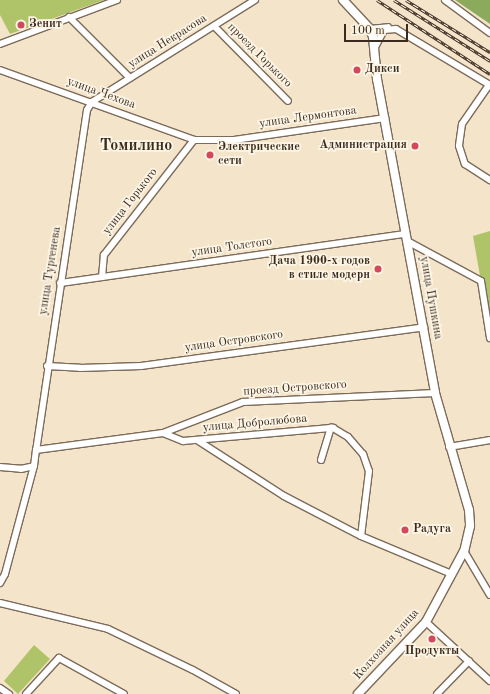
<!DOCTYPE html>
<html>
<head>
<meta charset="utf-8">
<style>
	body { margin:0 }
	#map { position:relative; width:490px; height:694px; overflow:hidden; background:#f4e4c9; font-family:"Old Standard TT",serif }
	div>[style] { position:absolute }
	.green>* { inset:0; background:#afc468 }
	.forest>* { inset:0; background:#8baa5c }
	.roads { filter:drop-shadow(1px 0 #7c6b5a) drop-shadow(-1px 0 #7c6b5a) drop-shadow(0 1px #7c6b5a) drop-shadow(0 -1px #7c6b5a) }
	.minor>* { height:6px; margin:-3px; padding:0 3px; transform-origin:3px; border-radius:3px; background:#fff }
	.major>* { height:8px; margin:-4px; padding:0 4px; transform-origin:4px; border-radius:4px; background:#fff }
	.rail>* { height:3px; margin-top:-1.5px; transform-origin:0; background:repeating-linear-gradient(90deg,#fcf5e5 0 4.5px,#3b2a1e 0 9px); box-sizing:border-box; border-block:1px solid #3b2a1e }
	.dots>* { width:11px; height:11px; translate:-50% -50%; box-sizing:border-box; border:2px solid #fcf5e5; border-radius:50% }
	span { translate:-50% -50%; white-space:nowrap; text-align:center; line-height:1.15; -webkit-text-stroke:3.5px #fcf5e5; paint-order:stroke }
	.poi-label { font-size:12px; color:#3b2a1e; font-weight:700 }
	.left { translate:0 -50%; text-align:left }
	.right { translate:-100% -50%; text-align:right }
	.street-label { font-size:12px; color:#3b2a1e }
	.district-label { font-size:16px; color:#3b2a1e; font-weight:700 }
	.scale { position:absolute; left:344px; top:24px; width:64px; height:18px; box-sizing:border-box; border:2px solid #3b2a1e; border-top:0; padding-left:5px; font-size:12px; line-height:14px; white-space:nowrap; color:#3b2a1e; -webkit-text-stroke:3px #fcf5e5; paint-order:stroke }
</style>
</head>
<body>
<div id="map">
	<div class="green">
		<i style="clip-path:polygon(0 0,104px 0,10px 34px,0 15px)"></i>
		<i style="clip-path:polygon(490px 231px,490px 333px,473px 236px)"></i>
		<i style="clip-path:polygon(34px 645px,50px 659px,18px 694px,4px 681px)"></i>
	</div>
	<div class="forest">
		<i style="clip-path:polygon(455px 0,490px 0,490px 24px)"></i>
	</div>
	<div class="roads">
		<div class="minor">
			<i style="left:255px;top:0;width:192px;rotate:148deg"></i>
			<i style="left:92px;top:102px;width:9px;rotate:122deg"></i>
			<i style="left:87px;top:110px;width:344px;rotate:98.5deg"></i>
			<i style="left:36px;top:450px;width:128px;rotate:-7.6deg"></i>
			<i style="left:163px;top:433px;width:22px;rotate:22deg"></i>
			<i style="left:183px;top:441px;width:151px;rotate:-5deg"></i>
			<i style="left:333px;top:428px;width:17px;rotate:31deg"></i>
			<i style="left:348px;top:437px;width:23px;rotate:49deg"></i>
			<i style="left:363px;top:454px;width:18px;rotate:71deg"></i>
			<i style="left:369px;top:471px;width:65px;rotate:97deg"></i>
			<i style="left:445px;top:0;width:56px;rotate:36.3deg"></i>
			<i style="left:69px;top:17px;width:86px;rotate:45deg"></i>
			<i style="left:214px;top:26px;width:105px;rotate:45.4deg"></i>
			<i style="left:370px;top:29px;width:18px;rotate:-6deg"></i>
			<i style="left:0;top:44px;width:125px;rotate:-20.6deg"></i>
			<i style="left:374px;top:49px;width:21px;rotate:-62deg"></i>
			<i style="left:384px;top:30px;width:12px;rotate:-5deg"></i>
			<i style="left:396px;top:29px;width:109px;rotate:30.8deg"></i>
			<i style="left:0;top:70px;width:206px;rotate:19.8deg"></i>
			<i style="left:194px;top:140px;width:40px"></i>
			<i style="left:234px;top:140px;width:153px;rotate:-8.3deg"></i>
			<i style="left:489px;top:85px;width:47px;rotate:124.7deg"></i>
			<i style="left:462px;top:124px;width:22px;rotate:98deg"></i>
			<i style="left:459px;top:146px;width:19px;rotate:72deg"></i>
			<i style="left:465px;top:164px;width:30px;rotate:33deg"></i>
			<i style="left:407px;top:241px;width:84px;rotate:28.4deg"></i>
			<i style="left:481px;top:281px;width:58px;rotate:81deg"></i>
			<i style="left:102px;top:277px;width:22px;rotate:-85deg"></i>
			<i style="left:104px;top:255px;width:146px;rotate:-52deg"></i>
			<i style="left:60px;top:283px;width:349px;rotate:-8.1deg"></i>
			<i style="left:47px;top:366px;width:33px;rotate:3deg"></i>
			<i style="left:80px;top:368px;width:61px;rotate:-1.9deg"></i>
			<i style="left:141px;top:366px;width:286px;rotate:-7.8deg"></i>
			<i style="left:163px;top:433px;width:86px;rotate:-21.2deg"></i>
			<i style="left:243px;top:402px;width:192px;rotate:-2.7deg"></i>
			<i style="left:197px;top:440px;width:103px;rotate:32.8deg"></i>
			<i style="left:284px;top:496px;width:87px;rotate:27.5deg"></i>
			<i style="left:361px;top:536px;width:99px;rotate:22.7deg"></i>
			<i style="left:449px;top:447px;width:42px;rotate:-9.7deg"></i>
			<i style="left:321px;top:460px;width:34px;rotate:-73deg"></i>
			<i style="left:0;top:467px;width:21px;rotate:5deg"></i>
			<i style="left:21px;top:469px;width:13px;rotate:-13deg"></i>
			<i style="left:34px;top:466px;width:16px;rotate:-83deg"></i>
			<i style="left:464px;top:551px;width:51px;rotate:59.4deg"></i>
			<i style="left:0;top:583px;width:10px;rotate:-61deg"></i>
			<i style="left:5px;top:574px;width:112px;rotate:-75deg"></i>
			<i style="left:0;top:603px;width:111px;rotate:13.5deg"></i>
			<i style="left:108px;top:629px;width:94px;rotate:25.8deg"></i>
			<i style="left:193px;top:670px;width:49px;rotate:29.2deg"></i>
			<i style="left:426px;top:622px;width:87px;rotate:42.7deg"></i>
			<i style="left:0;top:688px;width:11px;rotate:34deg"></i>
			<i style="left:26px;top:694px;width:49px;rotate:-47.5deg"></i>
			<i style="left:59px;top:658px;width:74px;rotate:29deg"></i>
			<i style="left:437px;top:694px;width:46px;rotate:-45.9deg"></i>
		</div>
		<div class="major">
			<i style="left:343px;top:0;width:40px;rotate:47deg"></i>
			<i style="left:370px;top:29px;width:9px;rotate:69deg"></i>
			<i style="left:373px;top:37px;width:42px;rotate:84.6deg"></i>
			<i style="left:377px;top:79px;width:319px;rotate:79.5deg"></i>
			<i style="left:435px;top:393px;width:122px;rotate:73.8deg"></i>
			<i style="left:469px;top:510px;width:16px;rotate:86deg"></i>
			<i style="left:470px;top:526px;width:26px;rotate:103deg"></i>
			<i style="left:464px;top:551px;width:81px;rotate:118.2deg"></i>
			<i style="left:426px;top:622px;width:99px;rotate:133.4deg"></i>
		</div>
	</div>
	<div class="rail">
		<i style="left:377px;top:0;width:135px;rotate:33.2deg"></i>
		<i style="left:394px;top:0;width:114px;rotate:32.4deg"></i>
		<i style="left:406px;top:0;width:99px;rotate:31.8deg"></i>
	</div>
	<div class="dots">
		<i style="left:21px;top:25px;background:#d1495b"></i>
		<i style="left:357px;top:70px;background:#d1495b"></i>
		<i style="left:415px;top:146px;background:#d1495b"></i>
		<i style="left:210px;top:155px;background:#d1495b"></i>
		<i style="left:378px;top:269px;background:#d1495b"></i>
		<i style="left:405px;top:530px;background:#d1495b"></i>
		<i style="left:432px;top:639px;background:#d1495b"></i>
	</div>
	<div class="poi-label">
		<span class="left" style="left:29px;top:25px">Зенит</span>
		<span class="left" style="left:365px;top:70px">Дикси</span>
		<span class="right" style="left:407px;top:146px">Администрация</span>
		<span class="left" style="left:218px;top:155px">Электрические<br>сети</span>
		<span class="right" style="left:370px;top:269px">Дача 1900-х годов<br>в стиле модерн</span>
		<span class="left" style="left:413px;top:530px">Радуга</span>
		<span style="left:432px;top:652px">Продукты</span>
	</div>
	<div class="street-label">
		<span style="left:168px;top:42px;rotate:-32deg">улица Некрасова</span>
		<span style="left:259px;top:56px;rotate:45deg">проезд Горького</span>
		<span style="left:101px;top:94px;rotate:20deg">улица Чехова</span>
		<span style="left:308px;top:118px;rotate:-8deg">улица Лермонтова</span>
		<span style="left:131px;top:202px;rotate:-52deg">улица Горького</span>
		<span style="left:232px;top:248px;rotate:-8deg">улица Толстого</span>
		<span style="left:51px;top:271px;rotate:-81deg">улица Тургенева</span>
		<span style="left:430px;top:298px;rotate:80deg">улица Пушкина</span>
		<span style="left:234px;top:342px;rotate:-8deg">улица Островского</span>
		<span style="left:295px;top:389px;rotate:-4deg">проезд Островского</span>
		<span style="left:255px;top:424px;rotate:-5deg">улица Добролюбова</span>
		<span style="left:387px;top:645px;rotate:-48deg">Колхозная улица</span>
	</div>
	<div class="district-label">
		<span style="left:136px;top:146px">Томилино</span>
	</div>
	<div class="scale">100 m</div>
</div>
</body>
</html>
